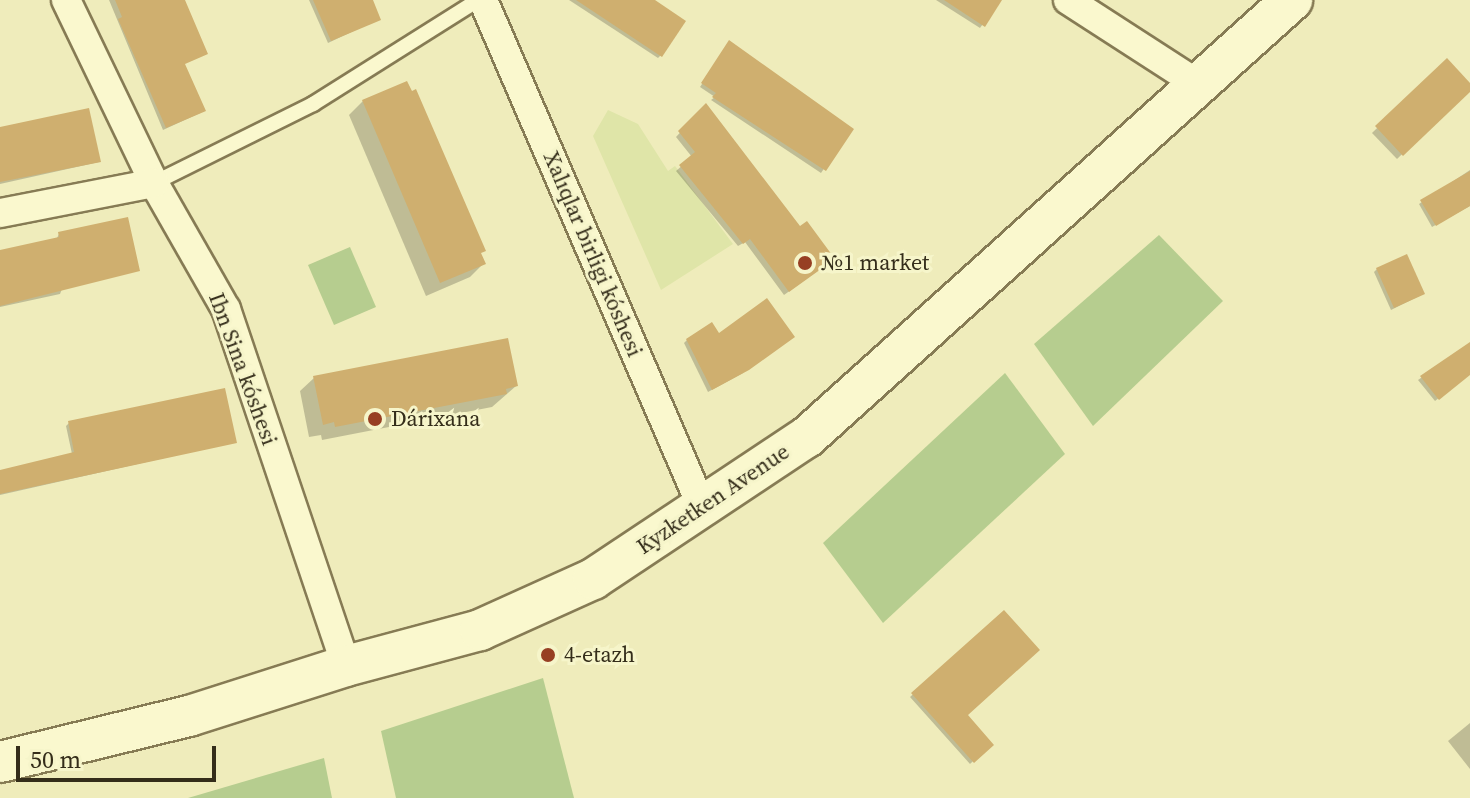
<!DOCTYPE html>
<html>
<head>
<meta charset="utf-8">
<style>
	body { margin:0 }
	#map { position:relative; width:1470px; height:798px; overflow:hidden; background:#efecbb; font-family:"Source Serif 4",serif }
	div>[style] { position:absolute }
	.farmland>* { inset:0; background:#dfe5a8 }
	.green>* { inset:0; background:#b6cd8f }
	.shadow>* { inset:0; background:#0003 }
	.building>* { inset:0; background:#cfaf6f }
	.roads { filter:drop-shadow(2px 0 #867b54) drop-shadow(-2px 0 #867b54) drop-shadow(0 2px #867b54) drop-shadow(0 -2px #867b54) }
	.lane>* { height:14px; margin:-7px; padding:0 7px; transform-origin:7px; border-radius:7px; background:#faf8ce }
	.street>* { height:28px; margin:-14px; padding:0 14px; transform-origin:14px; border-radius:14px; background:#faf8ce }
	.secondary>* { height:40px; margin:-20px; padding:0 20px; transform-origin:20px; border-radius:20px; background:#faf8ce }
	.dots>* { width:22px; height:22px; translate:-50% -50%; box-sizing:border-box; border:4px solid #f6f5ca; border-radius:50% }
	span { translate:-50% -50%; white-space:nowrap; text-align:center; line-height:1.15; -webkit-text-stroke:6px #f6f5ca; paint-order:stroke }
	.street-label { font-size:22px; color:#342d1a }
	.poi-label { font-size:22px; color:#342d1a }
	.left { translate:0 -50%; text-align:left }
	.scale { position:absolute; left:16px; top:746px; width:200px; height:36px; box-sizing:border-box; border:4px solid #342d1a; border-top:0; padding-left:10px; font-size:24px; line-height:28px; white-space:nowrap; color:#342d1a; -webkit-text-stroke:6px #f6f5ca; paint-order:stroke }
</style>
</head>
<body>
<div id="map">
	<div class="farmland">
		<i style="clip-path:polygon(608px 110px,638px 124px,668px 171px,675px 166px,733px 244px,661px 290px,593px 136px)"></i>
	</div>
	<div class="green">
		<i style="clip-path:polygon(1159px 235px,1223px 301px,1093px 426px,1034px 344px)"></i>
		<i style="clip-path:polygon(350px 247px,376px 307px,334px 325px,308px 265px)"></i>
		<i style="clip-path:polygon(1005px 373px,1065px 454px,883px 623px,823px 543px)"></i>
		<i style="clip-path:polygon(543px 678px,574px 798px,396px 798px,381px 731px)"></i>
		<i style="clip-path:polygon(324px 758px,332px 798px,188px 798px)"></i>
	</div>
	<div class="shadow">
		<i style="clip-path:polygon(109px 0,183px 0,183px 65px,200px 113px,163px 130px)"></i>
		<i style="clip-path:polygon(309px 0,371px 0,379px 19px,328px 43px)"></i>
		<i style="clip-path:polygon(569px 0,651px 0,661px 55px,658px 58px)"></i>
		<i style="clip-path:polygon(936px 0,1000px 0,980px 28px)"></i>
		<i style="clip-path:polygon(727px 46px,851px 129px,821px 173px,711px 100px,715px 97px,700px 87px)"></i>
		<i style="clip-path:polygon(1446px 61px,1470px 89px,1397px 159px,1372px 133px)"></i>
		<i style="clip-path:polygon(363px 101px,479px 254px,484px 263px,470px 277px,426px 296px,349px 115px)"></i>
		<i style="clip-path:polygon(705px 106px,828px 263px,784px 295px,745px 242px,738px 246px,676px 171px,692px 157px,676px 137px)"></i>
		<i style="clip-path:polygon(0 129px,99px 162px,0 184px)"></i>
		<i style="clip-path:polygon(1470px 170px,1470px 206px,1432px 227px,1419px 204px)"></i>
		<i style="clip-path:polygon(59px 234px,137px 270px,62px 289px,60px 294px,0 307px,0 252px,56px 240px)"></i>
		<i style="clip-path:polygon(1377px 269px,1423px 294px,1391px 310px,1374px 272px)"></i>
		<i style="clip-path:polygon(687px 340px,743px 373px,708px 392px,684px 343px)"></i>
		<i style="clip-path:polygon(1470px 344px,1470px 373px,1435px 401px,1418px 380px)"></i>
		<i style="clip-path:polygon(314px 378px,516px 386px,492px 407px,322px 440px,321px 435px,309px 437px,300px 391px)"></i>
		<i style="clip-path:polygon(69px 423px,235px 442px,0 495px,0 472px,72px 454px,66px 426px)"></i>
		<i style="clip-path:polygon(1004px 613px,965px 715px,991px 744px,970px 764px,910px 697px)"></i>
		<i style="clip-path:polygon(1470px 723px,1470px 769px,1448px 741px)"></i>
	</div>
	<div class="building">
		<i style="clip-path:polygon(115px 0,185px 0,208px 54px,185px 64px,206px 111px,166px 128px,118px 19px,122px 17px)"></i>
		<i style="clip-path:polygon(313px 0,373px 0,381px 20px,331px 41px)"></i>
		<i style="clip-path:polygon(576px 0,655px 0,686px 21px,662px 57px)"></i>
		<i style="clip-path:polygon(944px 0,1002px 0,985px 27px)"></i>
		<i style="clip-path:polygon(729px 40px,854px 129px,826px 171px,712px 97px,716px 93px,701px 83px)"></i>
		<i style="clip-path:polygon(1447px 58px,1470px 83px,1470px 92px,1403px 156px,1375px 126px)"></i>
		<i style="clip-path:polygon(407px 81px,412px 91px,416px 89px,486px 251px,481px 253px,486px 264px,440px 283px,362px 100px)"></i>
		<i style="clip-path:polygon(706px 103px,800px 226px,807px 221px,835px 259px,789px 292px,750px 239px,743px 244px,679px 165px,695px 152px,678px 131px)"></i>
		<i style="clip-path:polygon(89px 108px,101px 162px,0 182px,0 127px)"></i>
		<i style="clip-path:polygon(1470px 171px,1470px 206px,1436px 226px,1420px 200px)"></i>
		<i style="clip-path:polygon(128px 217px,140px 271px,0 306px,0 250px,59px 237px,58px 232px)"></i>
		<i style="clip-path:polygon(1407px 254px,1425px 294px,1394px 308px,1376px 268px)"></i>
		<i style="clip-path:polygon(767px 298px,795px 337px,749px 370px,712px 390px,686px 339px,712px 322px,719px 333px)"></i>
		<i style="clip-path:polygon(508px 338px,518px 386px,506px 389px,507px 394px,335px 427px,334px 422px,323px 425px,313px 376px)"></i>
		<i style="clip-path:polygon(1470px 342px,1470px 375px,1439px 400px,1420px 376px)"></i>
		<i style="clip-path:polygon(225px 388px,237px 443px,0 494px,0 470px,74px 452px,68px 421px)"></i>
		<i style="clip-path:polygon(1004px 610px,1040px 650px,968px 715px,994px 745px,974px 763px,911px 693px)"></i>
	</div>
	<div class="roads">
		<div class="lane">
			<i style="left:154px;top:183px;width:178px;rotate:-26.4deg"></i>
			<i style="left:313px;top:104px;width:195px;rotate:-32.2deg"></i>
		</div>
		<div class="street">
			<i style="left:66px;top:0;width:203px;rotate:64.3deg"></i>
			<i style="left:154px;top:183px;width:145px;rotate:60.3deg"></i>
			<i style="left:226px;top:309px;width:377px;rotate:71.4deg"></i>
			<i style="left:483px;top:0;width:552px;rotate:66.64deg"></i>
			<i style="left:1068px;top:0;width:155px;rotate:32.9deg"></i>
			<i style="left:0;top:213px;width:157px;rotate:-11deg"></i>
		</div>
		<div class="secondary">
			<i style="left:0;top:762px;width:195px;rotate:-13.7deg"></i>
			<i style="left:189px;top:716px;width:165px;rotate:-17.7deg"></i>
			<i style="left:346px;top:666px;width:139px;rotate:-15deg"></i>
			<i style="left:480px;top:630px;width:124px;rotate:-24.3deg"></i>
			<i style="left:593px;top:579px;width:257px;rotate:-33.6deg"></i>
			<i style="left:807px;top:437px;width:653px;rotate:-42.02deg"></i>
		</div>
	</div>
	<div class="dots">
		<i style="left:805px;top:263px;background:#973f23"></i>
		<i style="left:375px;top:419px;background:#973f23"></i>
		<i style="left:548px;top:655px;background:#973f23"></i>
	</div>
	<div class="street-label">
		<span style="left:593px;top:254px;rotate:67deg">Xalıqlar birligi kóshesi</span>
		<span style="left:243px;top:369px;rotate:70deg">Ibn Sina kóshesi</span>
		<span style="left:713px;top:499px;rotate:-34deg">Kyzketken Avenue</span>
	</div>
	<div class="poi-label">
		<span class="left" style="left:821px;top:263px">№1 market</span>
		<span class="left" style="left:391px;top:419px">Dárixana</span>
		<span class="left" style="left:564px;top:655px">4-etazh</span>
	</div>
	<div class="scale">50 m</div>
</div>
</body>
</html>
